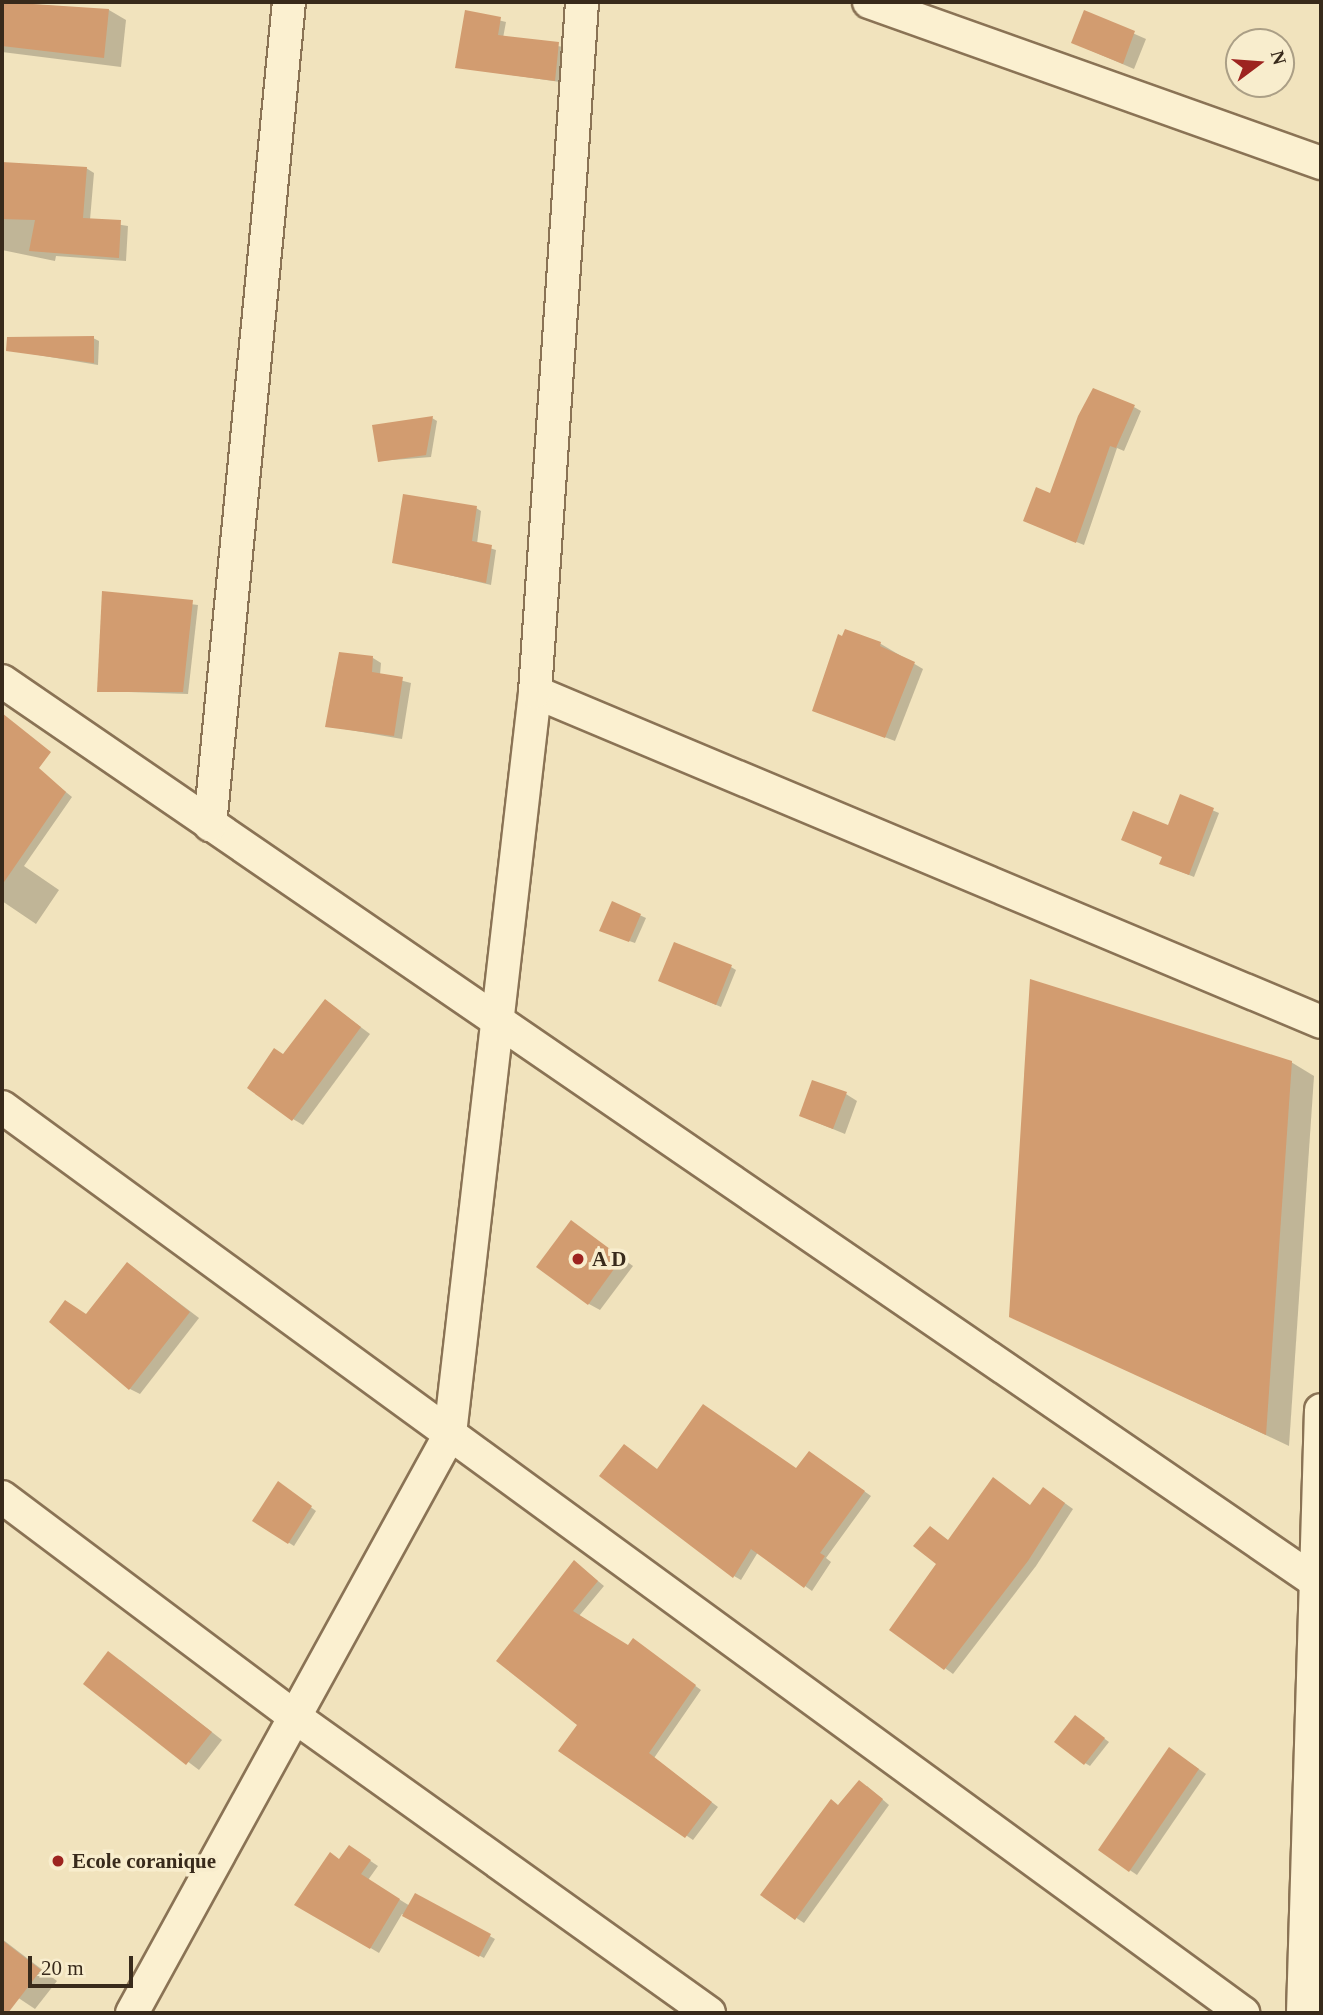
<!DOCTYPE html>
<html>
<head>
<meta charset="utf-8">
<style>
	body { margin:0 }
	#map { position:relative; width:1323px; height:2015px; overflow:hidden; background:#f1e3bd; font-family:"Times New Roman",serif }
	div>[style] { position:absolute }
	.shadow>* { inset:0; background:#0003 }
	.building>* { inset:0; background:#d29c70 }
	.roads { filter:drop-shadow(2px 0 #8a7355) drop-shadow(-2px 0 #8a7355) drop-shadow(0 2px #8a7355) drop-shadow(0 -2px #8a7355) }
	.street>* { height:32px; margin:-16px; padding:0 16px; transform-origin:16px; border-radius:16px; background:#fbf0d0 }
	.dots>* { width:19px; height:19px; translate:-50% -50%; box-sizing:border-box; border:4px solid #f8edcd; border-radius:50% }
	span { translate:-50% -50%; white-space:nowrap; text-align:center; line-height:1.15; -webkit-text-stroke:7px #f8edcd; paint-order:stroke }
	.poi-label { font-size:21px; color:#382a1b; font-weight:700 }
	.left { translate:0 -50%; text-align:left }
	.frame { position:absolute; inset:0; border:4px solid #382a1b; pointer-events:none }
	.north { position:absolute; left:1225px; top:28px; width:70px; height:70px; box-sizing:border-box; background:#f8edcd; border:2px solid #ab9f86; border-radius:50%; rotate:74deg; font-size:19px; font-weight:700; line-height:28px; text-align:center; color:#382a1b }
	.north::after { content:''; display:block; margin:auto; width:24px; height:32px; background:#9d2420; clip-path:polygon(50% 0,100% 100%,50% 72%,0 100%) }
	.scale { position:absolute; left:28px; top:1956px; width:105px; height:32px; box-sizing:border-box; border:4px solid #382a1b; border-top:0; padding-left:9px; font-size:21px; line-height:24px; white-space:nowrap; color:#382a1b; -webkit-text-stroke:5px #f8edcd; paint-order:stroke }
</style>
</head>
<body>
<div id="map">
	<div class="shadow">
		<i style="clip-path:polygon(2px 2px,109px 10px,126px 20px,121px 67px,2px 52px)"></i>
		<i style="clip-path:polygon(466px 12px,506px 22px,503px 38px,564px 47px,560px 82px,457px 67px)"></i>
		<i style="clip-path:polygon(1085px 12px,1146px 39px,1134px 69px,1085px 48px)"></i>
		<i style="clip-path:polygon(2px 164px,86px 168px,94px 173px,90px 220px,128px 226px,126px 261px,56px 256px,55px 261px,2px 250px)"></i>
		<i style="clip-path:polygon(93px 338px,99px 341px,98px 365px,8px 350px)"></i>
		<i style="clip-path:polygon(1134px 407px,1141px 411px,1124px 451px,1117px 448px,1084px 545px,1032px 524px,1051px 496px)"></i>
		<i style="clip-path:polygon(432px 418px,437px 421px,431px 457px,380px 461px)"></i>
		<i style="clip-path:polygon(476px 508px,481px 511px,477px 544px,496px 550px,491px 585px,394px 562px)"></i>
		<i style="clip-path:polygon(103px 593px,198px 605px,188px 694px,99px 691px)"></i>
		<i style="clip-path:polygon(846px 631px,881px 644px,923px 669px,895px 741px,814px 710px)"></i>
		<i style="clip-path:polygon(373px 658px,381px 663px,380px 675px,411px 683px,402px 739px,327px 726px,334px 678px)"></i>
		<i style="clip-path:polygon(33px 765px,72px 797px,24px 866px,59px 890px,36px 924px,2px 901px,2px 791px)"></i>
		<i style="clip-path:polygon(1181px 797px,1219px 813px,1194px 877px,1167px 866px,1164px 857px)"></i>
		<i style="clip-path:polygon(613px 903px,646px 918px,635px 943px,606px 933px)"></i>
		<i style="clip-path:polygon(731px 967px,736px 970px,721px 1007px,665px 983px)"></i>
		<i style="clip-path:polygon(326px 1001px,370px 1034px,303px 1125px,293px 1119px)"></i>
		<i style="clip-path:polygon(1291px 1062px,1314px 1076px,1289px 1446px,1011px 1316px)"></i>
		<i style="clip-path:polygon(846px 1094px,857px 1101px,845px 1134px,801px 1116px)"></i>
		<i style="clip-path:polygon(571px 1222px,633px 1266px,600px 1310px,589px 1304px)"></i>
		<i style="clip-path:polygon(128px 1264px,199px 1318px,140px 1394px,130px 1389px,87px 1316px)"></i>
		<i style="clip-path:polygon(816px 1457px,871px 1496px,826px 1558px,831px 1562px,812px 1591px,758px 1552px,741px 1580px,734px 1576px,658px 1471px,797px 1470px)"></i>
		<i style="clip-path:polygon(283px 1487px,316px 1511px,294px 1546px,255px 1521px)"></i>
		<i style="clip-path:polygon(1052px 1494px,1073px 1509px,1036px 1566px,953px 1674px,892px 1629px,939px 1564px)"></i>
		<i style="clip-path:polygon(575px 1562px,604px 1586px,579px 1616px,628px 1647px,640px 1645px,701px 1690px,654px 1758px,718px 1807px,693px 1840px,561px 1751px,580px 1724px,498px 1661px)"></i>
		<i style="clip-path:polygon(120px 1660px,222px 1740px,199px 1770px,85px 1684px)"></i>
		<i style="clip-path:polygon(1080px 1721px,1109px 1742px,1090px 1766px,1085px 1763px)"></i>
		<i style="clip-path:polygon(1177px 1754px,1206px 1774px,1137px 1875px,1100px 1850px)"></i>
		<i style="clip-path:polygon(867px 1786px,889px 1805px,804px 1923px,762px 1895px)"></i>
		<i style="clip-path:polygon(357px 1852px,378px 1866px,368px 1880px,410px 1906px,416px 1895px,495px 1939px,484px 1958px,402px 1914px,379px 1953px,297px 1904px,340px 1860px)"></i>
		<i style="clip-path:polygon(2px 1939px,57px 1981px,35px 2009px,2px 1987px)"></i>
	</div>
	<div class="building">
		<i style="clip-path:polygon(2px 2px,109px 9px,104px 58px,2px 46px)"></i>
		<i style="clip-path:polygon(465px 10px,501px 17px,498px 35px,559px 42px,555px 81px,455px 68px)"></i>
		<i style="clip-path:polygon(1084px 10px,1135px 31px,1123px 64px,1071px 43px)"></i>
		<i style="clip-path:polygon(2px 162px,87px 167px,83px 218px,121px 220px,119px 258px,29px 251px,35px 220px,2px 219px)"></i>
		<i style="clip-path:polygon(94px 336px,94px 363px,6px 351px,7px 337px)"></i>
		<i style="clip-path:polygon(1093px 388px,1135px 405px,1116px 448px,1110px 446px,1076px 543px,1023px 521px,1036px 487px,1050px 493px,1078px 416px)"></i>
		<i style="clip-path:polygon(433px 416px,426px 455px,378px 462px,372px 425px)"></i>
		<i style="clip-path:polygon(403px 494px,477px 506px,472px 541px,492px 545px,486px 583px,392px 563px)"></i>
		<i style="clip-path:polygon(102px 591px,193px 600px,183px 692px,97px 692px)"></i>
		<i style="clip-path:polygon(845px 629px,881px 642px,880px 646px,915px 662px,885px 738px,812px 711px,838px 634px,842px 636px)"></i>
		<i style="clip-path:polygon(339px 652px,373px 656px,372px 672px,403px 677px,394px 736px,325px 727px)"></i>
		<i style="clip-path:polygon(2px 713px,51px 752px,39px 768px,66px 792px,2px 885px)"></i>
		<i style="clip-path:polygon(1180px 794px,1214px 808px,1189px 875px,1159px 864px,1162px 857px,1121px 840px,1133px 811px,1168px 825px)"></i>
		<i style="clip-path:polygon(612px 901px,641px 914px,629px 942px,599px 931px)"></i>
		<i style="clip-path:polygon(674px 942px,732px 965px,716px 1005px,658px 981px)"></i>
		<i style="clip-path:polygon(1030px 979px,1292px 1061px,1266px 1435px,1009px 1317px)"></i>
		<i style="clip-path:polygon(325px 999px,361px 1027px,292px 1121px,247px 1088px,274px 1048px,283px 1054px)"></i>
		<i style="clip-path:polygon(812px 1080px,847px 1092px,833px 1129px,799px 1116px)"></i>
		<i style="clip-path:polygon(571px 1220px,622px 1258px,588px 1305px,536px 1267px)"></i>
		<i style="clip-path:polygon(127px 1262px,190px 1312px,129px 1390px,49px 1322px,65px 1300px,86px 1314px)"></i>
		<i style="clip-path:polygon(703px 1404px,796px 1468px,809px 1451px,865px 1491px,820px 1553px,825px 1556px,804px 1588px,751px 1549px,733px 1578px,599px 1476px,624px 1444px,657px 1469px)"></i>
		<i style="clip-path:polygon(993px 1477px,1030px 1505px,1043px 1487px,1065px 1503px,1028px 1561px,944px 1670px,889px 1630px,936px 1564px,913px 1546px,930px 1526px,948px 1540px)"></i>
		<i style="clip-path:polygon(278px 1481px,312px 1506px,288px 1544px,252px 1521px)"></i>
		<i style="clip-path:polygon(574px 1560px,598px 1581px,573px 1611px,628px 1645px,633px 1638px,696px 1685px,649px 1753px,712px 1802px,685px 1838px,558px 1751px,577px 1725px,496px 1661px)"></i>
		<i style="clip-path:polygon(108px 1651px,212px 1732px,186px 1765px,83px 1684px)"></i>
		<i style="clip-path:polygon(1075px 1715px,1105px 1738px,1084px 1765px,1054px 1742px)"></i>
		<i style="clip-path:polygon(1169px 1747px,1199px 1769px,1129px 1872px,1098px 1850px)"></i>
		<i style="clip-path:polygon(859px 1780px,883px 1799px,795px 1920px,760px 1895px,831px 1799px,838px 1805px)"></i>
		<i style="clip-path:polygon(349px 1845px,371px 1860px,361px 1874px,400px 1899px,370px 1949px,294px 1905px,330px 1852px,339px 1859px)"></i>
		<i style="clip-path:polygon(415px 1893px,491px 1934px,479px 1957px,402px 1916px)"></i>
		<i style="clip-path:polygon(2px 1940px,41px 1970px,8px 2013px,2px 2013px)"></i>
	</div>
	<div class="roads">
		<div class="street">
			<i style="left:869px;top:2px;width:480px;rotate:19.6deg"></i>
			<i style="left:2px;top:681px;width:1599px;rotate:34.43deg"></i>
			<i style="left:535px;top:692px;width:852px;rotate:22.77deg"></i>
			<i style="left:210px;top:825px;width:827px;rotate:-84.52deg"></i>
			<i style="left:2px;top:1107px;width:1537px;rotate:36.13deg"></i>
			<i style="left:2px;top:1497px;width:366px;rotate:36.9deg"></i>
			<i style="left:295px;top:1717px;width:509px;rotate:35.56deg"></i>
			<i style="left:132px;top:2013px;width:661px;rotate:-61.22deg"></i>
			<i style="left:450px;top:1434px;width:747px;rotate:-83.46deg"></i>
			<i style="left:535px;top:692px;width:692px;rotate:-86.1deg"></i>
			<i style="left:1303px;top:2013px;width:603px;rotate:-88.29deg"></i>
		</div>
	</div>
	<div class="dots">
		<i style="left:578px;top:1259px;background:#9d2420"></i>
		<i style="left:58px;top:1861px;background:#9d2420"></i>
	</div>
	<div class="poi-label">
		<span class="left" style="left:592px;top:1259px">A D</span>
		<span class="left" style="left:72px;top:1861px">Ecole coranique</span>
	</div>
	<div class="frame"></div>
	<div class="north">N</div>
	<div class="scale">20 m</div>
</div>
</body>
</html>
